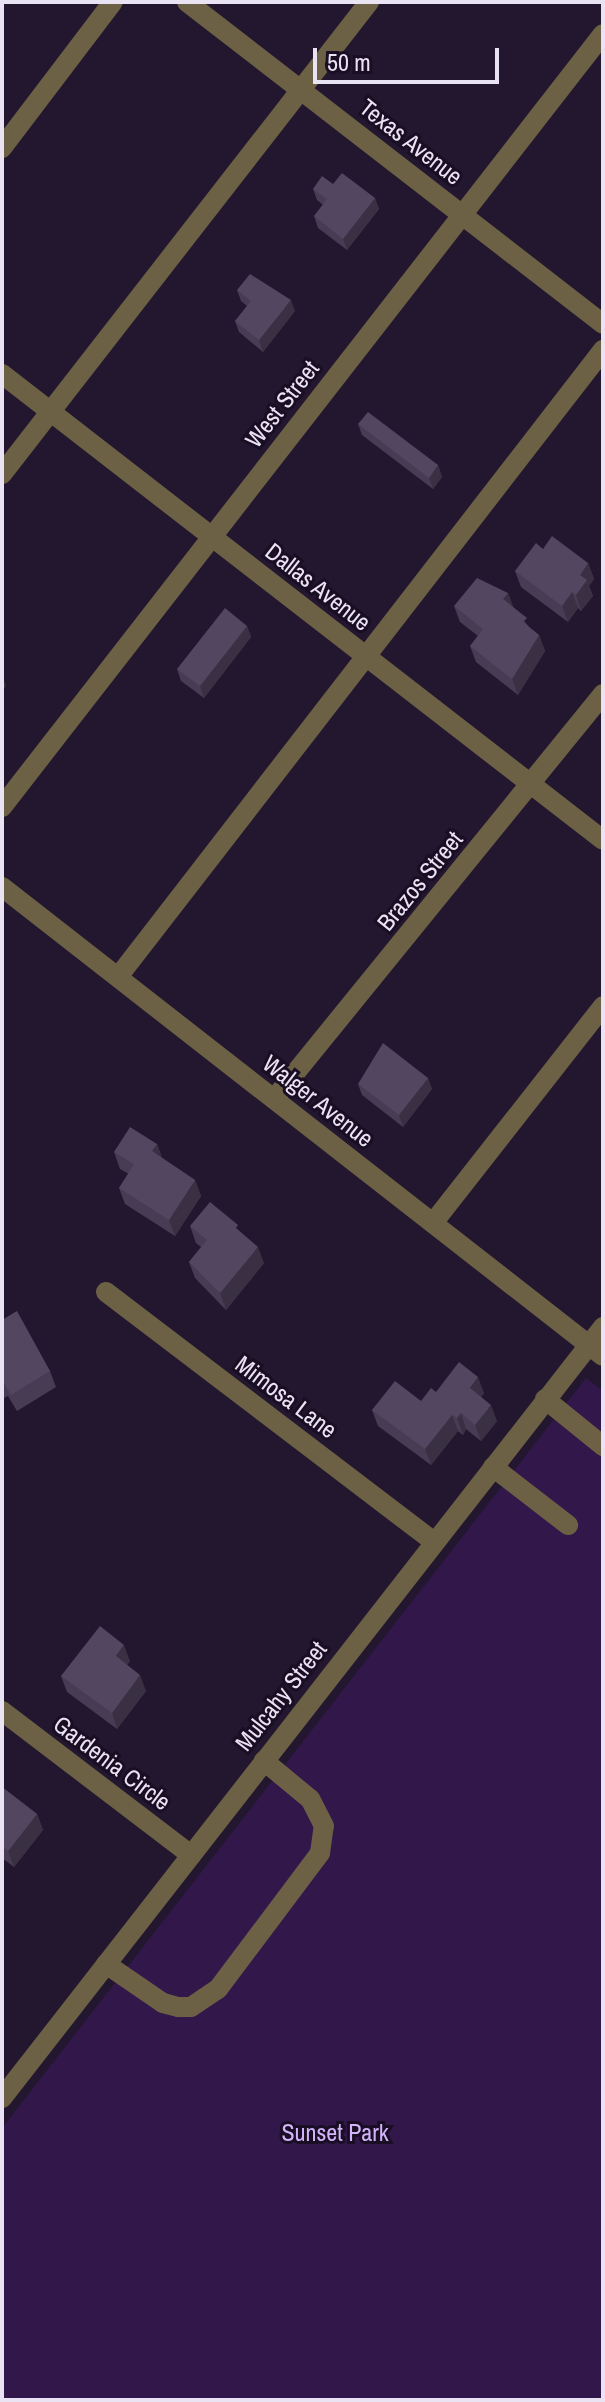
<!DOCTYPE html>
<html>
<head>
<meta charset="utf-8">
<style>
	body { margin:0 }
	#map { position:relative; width:605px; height:2402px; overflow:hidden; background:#22172e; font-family:"Archivo Narrow",sans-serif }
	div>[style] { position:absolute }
	.green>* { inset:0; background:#32174b }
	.minor>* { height:20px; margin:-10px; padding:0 10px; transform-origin:10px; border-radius:10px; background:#6c6144 }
	.wall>* { inset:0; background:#473c53 }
	.shaded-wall>* { inset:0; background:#393143 }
	.building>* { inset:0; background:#524660 }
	span { translate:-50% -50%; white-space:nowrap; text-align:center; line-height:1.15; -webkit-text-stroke:6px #190e24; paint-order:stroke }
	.street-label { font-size:24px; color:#eae3f3 }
	.park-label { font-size:24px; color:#d3b3fa }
	.frame { position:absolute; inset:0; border:4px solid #eae3f3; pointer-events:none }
	.scale { position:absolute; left:313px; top:48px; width:186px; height:36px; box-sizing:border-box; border:4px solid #eae3f3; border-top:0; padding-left:10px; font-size:24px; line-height:28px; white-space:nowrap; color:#eae3f3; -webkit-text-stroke:6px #190e24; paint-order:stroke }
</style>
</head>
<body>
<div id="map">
	<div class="green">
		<i style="clip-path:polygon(586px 1378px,603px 1391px,603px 2400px,2px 2400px,2px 2128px)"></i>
	</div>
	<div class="minor">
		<i style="left:187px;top:2px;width:526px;rotate:37.74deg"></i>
		<i style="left:2px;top:148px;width:183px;rotate:-52.8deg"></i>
		<i style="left:2px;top:374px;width:760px;rotate:37.79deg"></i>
		<i style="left:2px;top:474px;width:598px;rotate:-52.13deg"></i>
		<i style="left:2px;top:807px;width:979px;rotate:-52.14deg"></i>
		<i style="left:2px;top:887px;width:762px;rotate:37.97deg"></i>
		<i style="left:118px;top:977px;width:793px;rotate:-52.28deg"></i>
		<i style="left:274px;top:1099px;width:522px;rotate:-50.91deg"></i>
		<i style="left:433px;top:1223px;width:276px;rotate:-51.9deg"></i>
		<i style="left:106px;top:1292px;width:412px;rotate:37.3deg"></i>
		<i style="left:545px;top:1399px;width:75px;rotate:39deg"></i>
		<i style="left:493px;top:1467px;width:95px;rotate:37.7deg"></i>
		<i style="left:2px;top:1711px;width:238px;rotate:37.3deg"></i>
		<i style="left:106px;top:1964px;width:69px;rotate:34.4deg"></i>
		<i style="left:163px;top:2003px;width:16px;rotate:15deg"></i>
		<i style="left:178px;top:2007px;width:13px"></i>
		<i style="left:191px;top:2007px;width:32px;rotate:-34deg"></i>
		<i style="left:218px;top:1989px;width:170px;rotate:-53.1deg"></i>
		<i style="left:320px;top:1853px;width:27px;rotate:-82deg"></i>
		<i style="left:324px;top:1826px;width:30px;rotate:-117deg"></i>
		<i style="left:310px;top:1799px;width:60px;rotate:-140.4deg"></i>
		<i style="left:2px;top:2098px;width:978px;rotate:-52.06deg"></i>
	</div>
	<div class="wall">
		<i style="clip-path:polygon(333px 184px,375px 198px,379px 209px,347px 250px,318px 228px,314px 216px,323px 205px,317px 200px,313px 189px)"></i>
		<i style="clip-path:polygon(237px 290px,295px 311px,263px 352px,239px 332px,235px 321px,247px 306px,241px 301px)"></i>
		<i style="clip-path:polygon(358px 424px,438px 465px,442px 477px,433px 489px,362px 435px)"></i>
		<i style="clip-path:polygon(543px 549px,588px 563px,594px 579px,589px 586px,593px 596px,581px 611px,578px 608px,568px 622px,521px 587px,515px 571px)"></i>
		<i style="clip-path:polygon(508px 593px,513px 607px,530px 628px,539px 635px,545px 651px,518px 695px,476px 662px,470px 646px,478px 636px,460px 622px,454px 606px)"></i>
		<i style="clip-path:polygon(247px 626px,251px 637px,204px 698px,181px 681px,177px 669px)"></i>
		<i style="clip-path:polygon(428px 1078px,432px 1089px,403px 1127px,362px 1095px,358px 1084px)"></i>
		<i style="clip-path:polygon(157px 1144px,162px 1158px,195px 1180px,201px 1196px,175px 1236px,125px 1204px,119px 1188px,129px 1174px,120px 1169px,114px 1152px)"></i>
		<i style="clip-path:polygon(190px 1226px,241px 1233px,264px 1263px,226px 1310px,195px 1278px,189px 1262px,201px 1247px,196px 1243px)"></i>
		<i style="clip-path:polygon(2px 1320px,50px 1371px,56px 1387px,17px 1411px,8px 1396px,2px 1399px)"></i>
		<i style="clip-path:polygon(436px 1392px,484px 1393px,481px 1397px,497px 1421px,481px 1441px,466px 1429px,463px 1435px,458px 1431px,431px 1465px,378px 1426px,372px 1410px,421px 1401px)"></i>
		<i style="clip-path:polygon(130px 1661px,127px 1665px,146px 1691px,117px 1729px,67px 1692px,61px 1676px)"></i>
		<i style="clip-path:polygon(2px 1787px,37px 1814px,43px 1830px,14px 1867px,2px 1858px)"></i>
	</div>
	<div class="shaded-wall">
		<i style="clip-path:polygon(375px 198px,379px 209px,347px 250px,343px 239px)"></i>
		<i style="clip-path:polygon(291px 300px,295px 311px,263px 352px,259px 340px)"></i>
		<i style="clip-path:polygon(438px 465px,442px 477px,433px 489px,429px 478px)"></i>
		<i style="clip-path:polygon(588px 563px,594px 579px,589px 586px,593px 596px,581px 611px,576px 595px,580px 575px)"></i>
		<i style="clip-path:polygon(572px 592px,578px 608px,568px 622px,562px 606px)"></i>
		<i style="clip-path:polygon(508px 593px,514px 609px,503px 599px)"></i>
		<i style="clip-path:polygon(247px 626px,251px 637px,204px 698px,200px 686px)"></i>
		<i style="clip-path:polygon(539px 635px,545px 651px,518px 695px,512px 679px)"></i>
		<i style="clip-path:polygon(2px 675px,6px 686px,2px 692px)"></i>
		<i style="clip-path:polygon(428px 1078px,432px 1089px,403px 1127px,399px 1115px)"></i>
		<i style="clip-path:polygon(157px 1144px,163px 1160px,152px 1151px)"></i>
		<i style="clip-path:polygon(195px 1180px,201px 1196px,175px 1236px,169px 1220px)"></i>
		<i style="clip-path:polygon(258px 1247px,264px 1263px,226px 1310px,220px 1293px)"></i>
		<i style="clip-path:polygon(478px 1377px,484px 1393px,476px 1404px,470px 1388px)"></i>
		<i style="clip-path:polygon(491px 1405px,497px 1421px,481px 1441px,475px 1425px)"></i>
		<i style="clip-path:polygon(461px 1413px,466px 1429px,463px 1435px,457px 1418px)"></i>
		<i style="clip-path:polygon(452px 1415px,458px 1431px,431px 1465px,425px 1449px)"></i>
		<i style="clip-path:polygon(124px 1645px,130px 1661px,121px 1672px,116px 1656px)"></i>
		<i style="clip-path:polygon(140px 1675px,146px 1691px,117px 1729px,112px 1713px)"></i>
		<i style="clip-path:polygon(37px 1814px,43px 1830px,14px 1867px,8px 1851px)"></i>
	</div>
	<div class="building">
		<i style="clip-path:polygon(342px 173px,375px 198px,343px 239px,314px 216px,327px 199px,313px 189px,322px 176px,333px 184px)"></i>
		<i style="clip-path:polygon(250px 274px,291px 300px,259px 340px,235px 321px,251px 301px,237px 290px)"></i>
		<i style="clip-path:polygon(368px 412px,438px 465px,429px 478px,358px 424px)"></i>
		<i style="clip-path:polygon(552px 536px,588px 563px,580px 575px,587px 580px,576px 595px,572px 592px,562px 606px,515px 571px,536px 543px,543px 549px)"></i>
		<i style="clip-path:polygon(477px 578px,508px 593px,503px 599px,527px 618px,523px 622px,539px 635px,512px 679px,470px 646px,483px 629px,454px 606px)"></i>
		<i style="clip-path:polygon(225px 608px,247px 626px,200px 686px,177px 669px)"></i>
		<i style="clip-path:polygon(383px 1043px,428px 1078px,399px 1115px,358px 1084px)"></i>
		<i style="clip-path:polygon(130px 1127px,157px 1144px,152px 1151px,195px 1180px,169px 1220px,119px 1188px,134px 1164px,114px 1152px)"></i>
		<i style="clip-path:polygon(210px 1202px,238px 1225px,236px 1228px,258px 1247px,220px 1293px,189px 1262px,207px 1240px,190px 1226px)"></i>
		<i style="clip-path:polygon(17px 1311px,50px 1371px,11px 1395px,2px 1380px,2px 1320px)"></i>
		<i style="clip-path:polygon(459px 1362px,478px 1377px,470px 1388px,491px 1405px,475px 1425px,461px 1413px,457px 1418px,452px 1415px,425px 1449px,372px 1410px,395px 1381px,421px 1401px,431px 1388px,436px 1392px)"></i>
		<i style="clip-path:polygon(100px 1626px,124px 1645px,116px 1656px,140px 1675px,112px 1713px,61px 1676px)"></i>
		<i style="clip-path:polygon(2px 1787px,37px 1814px,8px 1851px,2px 1846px)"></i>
	</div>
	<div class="street-label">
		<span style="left:411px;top:142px;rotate:38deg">Texas Avenue</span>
		<span style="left:282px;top:404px;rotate:-52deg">West Street</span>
		<span style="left:318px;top:587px;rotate:38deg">Dallas Avenue</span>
		<span style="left:420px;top:881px;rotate:-51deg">Brazos Street</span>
		<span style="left:318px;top:1101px;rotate:38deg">Walger Avenue</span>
		<span style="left:286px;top:1397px;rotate:37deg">Mimosa Lane</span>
		<span style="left:281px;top:1696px;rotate:-52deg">Mulcahy Street</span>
		<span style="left:112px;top:1763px;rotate:37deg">Gardenia Circle</span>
	</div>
	<div class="park-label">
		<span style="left:335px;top:2133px">Sunset Park</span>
	</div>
	<div class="frame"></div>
	<div class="scale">50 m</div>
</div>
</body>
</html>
